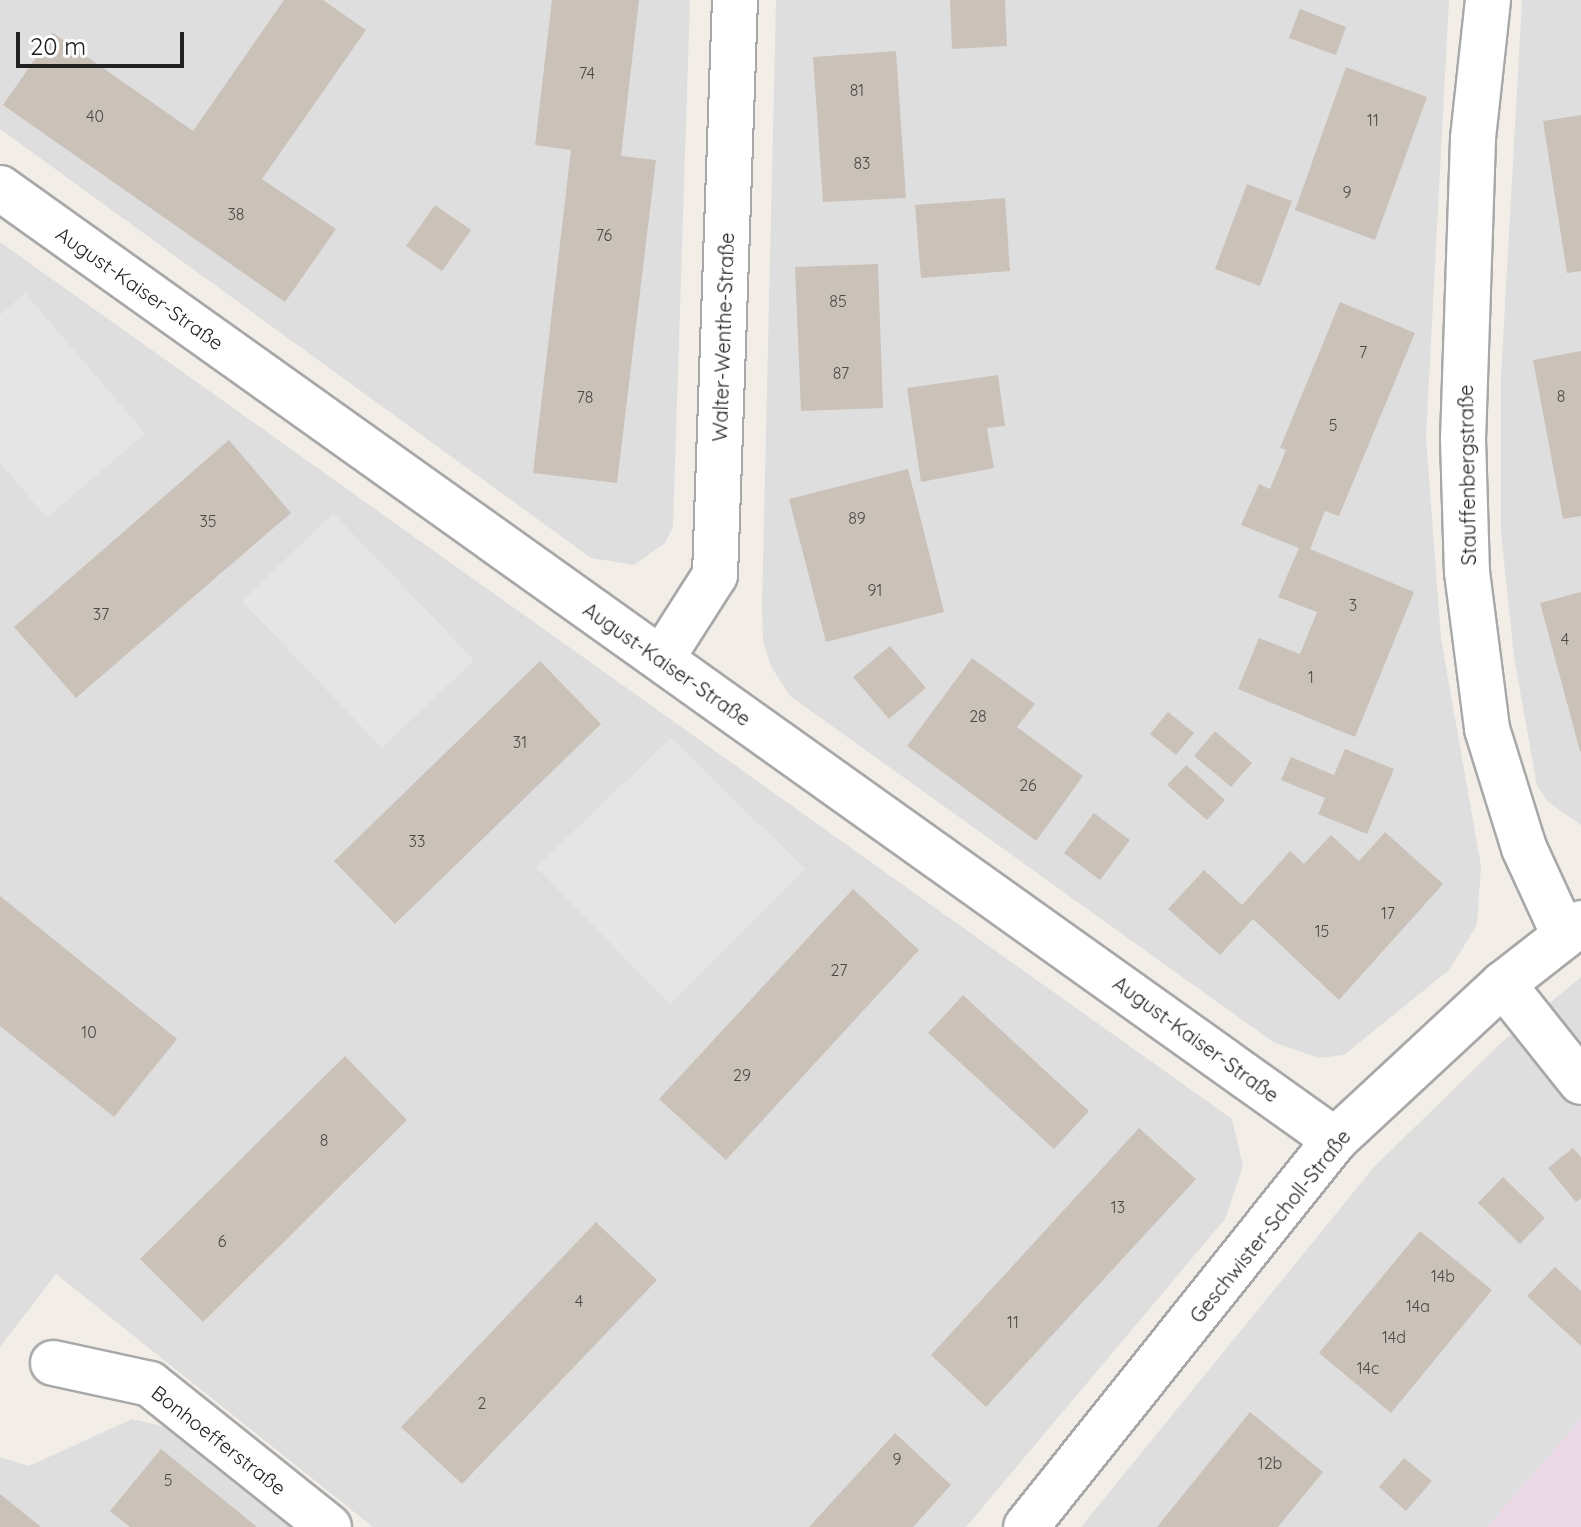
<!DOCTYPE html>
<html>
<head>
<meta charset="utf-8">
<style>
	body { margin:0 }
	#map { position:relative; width:1581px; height:1527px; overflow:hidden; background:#f2eee7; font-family:Quicksand,sans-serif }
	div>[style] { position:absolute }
	.residential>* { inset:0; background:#dfdede }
	.industrial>* { inset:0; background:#ebd8e7 }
	.parking>* { inset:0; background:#e5e5e5 }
	.building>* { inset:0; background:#cac1b9 }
	.roads { filter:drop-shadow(2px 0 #a8a8a8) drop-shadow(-2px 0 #a8a8a8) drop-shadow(0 2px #a8a8a8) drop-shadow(0 -2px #a8a8a8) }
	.minor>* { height:44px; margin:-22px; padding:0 22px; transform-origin:22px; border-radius:22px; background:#fff }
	span { translate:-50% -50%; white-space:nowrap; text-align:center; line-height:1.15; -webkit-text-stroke:6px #fff; paint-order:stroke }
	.number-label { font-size:16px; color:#4b4947 }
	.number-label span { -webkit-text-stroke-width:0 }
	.street-label { font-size:20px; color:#212121 }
	.scale { position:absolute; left:16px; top:32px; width:168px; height:36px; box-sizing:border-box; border:4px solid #212121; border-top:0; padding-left:10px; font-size:24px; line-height:28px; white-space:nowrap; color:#212121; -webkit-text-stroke:6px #fff; paint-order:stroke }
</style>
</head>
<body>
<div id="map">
	<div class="residential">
		<i style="clip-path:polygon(0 0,690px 0,673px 527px,665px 543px,634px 565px,591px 558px,0 129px)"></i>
		<i style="clip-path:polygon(776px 0,1449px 0,1426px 437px,1441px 638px,1481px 866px,1477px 925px,1449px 970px,1344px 1055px,1319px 1058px,1273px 1042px,790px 696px,772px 668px,763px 642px,762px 604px)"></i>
		<i style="clip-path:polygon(1522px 0,1581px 0,1581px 825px,1548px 802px,1537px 786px,1514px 657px,1501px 532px,1501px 376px)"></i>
		<i style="clip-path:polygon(0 242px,1232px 1119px,1243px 1166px,1225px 1219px,966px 1527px,373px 1527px,56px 1274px,0 1347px)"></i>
		<i style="clip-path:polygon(1581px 977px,1581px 1419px,1487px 1527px,1081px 1527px,1374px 1167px,1502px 1042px)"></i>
		<i style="clip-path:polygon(132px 1419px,170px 1428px,291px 1527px,0 1527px,0 1457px,29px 1466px)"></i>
	</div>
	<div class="industrial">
		<i style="clip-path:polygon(1581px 1419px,1581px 1527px,1487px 1527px)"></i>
	</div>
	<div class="parking">
		<i style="clip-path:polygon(25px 293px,145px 433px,47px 518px,0 463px,0 315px)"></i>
		<i style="clip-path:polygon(333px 513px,474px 660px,382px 748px,242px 601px)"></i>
		<i style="clip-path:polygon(671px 738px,805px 869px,670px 1004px,536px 867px)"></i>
	</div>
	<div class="building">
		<i style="clip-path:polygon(284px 0,323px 0,366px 30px,262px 179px,336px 229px,285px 302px,3px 105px,53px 33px,193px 131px)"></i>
		<i style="clip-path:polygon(552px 0,639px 0,621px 156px,656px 160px,617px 483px,533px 473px,571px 150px,535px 145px)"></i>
		<i style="clip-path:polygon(950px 0,1005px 0,1007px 46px,952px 49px)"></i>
		<i style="clip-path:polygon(1300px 9px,1346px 27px,1336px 55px,1289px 38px)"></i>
		<i style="clip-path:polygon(896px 51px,906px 198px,823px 202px,813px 57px)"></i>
		<i style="clip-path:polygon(1346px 67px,1427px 97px,1375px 240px,1295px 210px)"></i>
		<i style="clip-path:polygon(1581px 115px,1581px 271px,1567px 273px,1543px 121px)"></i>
		<i style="clip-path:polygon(1247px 184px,1292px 201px,1260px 286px,1215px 269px)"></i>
		<i style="clip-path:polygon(1005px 198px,1010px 271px,921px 278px,915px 205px)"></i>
		<i style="clip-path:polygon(435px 205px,471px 230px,442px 271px,406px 246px)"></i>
		<i style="clip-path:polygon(878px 264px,883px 408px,801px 411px,795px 267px)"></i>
		<i style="clip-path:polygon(1340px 302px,1415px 333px,1339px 516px,1325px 511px,1310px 549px,1414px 592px,1355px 737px,1238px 689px,1259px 638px,1300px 654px,1317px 612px,1278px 597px,1299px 548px,1241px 525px,1259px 484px,1270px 489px,1286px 450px,1280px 448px)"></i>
		<i style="clip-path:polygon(1581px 351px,1581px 516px,1563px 519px,1533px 360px)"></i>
		<i style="clip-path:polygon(998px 375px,1005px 426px,987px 428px,994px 468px,921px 482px,907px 388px)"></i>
		<i style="clip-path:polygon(229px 440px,291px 513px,76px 698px,14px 627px)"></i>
		<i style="clip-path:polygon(908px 469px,944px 612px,826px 642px,789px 499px)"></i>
		<i style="clip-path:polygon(1581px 592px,1581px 751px,1580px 751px,1540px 603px)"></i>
		<i style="clip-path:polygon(890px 646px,926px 688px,889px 719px,853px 677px)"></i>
		<i style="clip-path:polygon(972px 658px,1035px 704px,1017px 727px,1083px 776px,1036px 841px,907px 746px)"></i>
		<i style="clip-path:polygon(540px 661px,601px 724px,395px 924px,334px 861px)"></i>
		<i style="clip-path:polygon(1168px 712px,1194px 733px,1176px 755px,1150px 734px)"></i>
		<i style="clip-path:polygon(1215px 731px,1252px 763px,1231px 787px,1194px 756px)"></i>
		<i style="clip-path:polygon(1345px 749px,1394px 769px,1367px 834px,1318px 814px,1325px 798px,1281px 780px,1291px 757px,1334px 775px)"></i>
		<i style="clip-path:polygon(1186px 765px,1225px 800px,1207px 820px,1167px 785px)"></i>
		<i style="clip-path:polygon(1094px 813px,1130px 840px,1100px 880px,1064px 853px)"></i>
		<i style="clip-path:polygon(1385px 832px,1443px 884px,1339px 1000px,1253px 919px,1220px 955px,1168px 909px,1204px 870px,1242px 905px,1290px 851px,1304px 864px,1331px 835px,1359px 861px)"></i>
		<i style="clip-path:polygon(853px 889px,919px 950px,726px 1160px,659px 1099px)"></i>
		<i style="clip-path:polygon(0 896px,177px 1039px,114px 1117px,0 1026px)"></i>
		<i style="clip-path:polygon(963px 995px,1089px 1111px,1054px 1149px,928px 1033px)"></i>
		<i style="clip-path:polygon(345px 1056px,407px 1120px,203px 1322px,140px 1259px)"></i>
		<i style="clip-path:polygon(1139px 1128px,1196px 1179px,986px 1407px,931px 1355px)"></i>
		<i style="clip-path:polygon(1573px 1148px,1581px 1157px,1581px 1198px,1576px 1202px,1548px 1168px)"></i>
		<i style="clip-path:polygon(1503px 1177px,1545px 1218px,1520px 1244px,1478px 1203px)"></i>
		<i style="clip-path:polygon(596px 1222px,657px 1280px,462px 1484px,401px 1427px)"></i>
		<i style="clip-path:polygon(1420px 1231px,1492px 1290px,1391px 1413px,1319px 1353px)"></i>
		<i style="clip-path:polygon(1555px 1267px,1581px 1291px,1581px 1346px,1527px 1296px)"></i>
		<i style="clip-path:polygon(1250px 1412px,1323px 1472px,1278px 1527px,1157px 1527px)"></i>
		<i style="clip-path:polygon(895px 1433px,951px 1485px,913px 1527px,809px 1527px)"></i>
		<i style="clip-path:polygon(161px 1449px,257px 1527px,130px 1527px,110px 1511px)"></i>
		<i style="clip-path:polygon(1404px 1458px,1432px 1481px,1406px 1511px,1379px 1487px)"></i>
		<i style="clip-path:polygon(0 1494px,41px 1527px,0 1527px)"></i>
	</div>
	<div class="roads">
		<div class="minor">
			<i style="left:1488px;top:0;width:140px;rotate:96.2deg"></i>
			<i style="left:1473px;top:139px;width:300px;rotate:91.9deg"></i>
			<i style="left:1463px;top:439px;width:133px;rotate:88.3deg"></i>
			<i style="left:1467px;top:572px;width:158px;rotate:82.7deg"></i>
			<i style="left:1487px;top:729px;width:125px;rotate:72.7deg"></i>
			<i style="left:1524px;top:848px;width:96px;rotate:65.3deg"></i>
			<i style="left:0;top:188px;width:1640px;rotate:35.49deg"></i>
			<i style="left:662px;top:658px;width:98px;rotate:-57.4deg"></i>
			<i style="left:715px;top:575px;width:575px;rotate:-88.01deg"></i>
			<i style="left:1503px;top:984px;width:125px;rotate:51.5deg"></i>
			<i style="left:53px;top:1363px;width:99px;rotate:12.2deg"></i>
			<i style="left:150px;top:1384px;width:229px;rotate:38.6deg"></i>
			<i style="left:1026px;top:1527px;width:495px;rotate:-51.4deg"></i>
			<i style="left:1335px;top:1140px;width:229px;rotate:-42.9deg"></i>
			<i style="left:1503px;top:984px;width:99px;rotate:-38deg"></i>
		</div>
	</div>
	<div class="number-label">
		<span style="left:587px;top:73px">74</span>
		<span style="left:857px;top:90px">81</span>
		<span style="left:95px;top:116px">40</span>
		<span style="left:1373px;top:120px">11</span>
		<span style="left:862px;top:163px">83</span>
		<span style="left:1347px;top:192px">9</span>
		<span style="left:236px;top:214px">38</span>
		<span style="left:604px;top:235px">76</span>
		<span style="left:838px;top:301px">85</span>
		<span style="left:1363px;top:352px">7</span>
		<span style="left:841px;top:373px">87</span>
		<span style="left:1561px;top:396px">8</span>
		<span style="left:585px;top:397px">78</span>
		<span style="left:1333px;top:425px">5</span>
		<span style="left:857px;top:518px">89</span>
		<span style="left:208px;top:521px">35</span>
		<span style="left:875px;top:590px">91</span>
		<span style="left:1353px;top:605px">3</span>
		<span style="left:101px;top:614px">37</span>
		<span style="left:1565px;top:639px">4</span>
		<span style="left:1311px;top:677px">1</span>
		<span style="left:978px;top:716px">28</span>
		<span style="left:520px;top:742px">31</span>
		<span style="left:1028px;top:785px">26</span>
		<span style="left:417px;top:841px">33</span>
		<span style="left:1388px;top:913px">17</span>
		<span style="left:1322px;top:931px">15</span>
		<span style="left:839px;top:970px">27</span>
		<span style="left:89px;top:1032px">10</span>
		<span style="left:742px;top:1075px">29</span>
		<span style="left:324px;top:1140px">8</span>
		<span style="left:1118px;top:1207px">13</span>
		<span style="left:222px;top:1241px">6</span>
		<span style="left:1443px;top:1276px">14b</span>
		<span style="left:579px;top:1301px">4</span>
		<span style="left:1418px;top:1306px">14a</span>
		<span style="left:1013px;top:1322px">11</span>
		<span style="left:1394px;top:1337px">14d</span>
		<span style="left:1368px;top:1368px">14c</span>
		<span style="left:482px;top:1403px">2</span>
		<span style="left:897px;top:1459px">9</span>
		<span style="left:1270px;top:1463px">12b</span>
		<span style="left:168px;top:1480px">5</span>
	</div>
	<div class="street-label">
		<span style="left:140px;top:288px;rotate:35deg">August-Kaiser-Straße</span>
		<span style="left:723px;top:337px;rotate:-88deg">Walter-Wenthe-Straße</span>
		<span style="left:1467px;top:475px;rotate:-91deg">Stauffenbergstraße</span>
		<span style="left:667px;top:664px;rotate:35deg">August-Kaiser-Straße</span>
		<span style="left:1196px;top:1039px;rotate:36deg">August-Kaiser-Straße</span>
		<span style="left:1270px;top:1226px;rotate:-51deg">Geschwister-Scholl-Straße</span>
		<span style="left:219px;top:1440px;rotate:38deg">Bonhoefferstraße</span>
	</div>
	<div class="scale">20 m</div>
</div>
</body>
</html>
